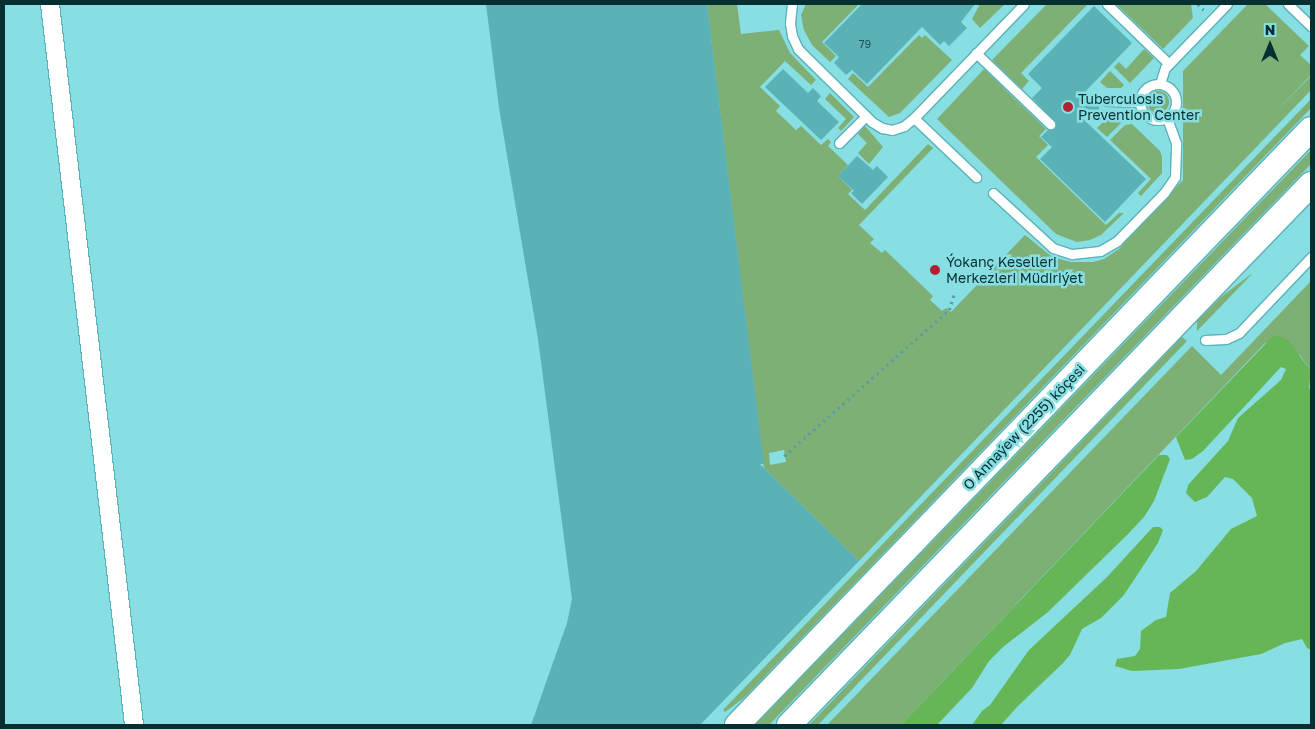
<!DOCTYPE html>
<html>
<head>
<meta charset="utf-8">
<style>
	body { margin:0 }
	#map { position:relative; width:1315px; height:729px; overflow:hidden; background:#87dee3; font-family:"Golos Text",sans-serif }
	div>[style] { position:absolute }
	.green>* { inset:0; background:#7eaf75 }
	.round { border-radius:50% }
	.forest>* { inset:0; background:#66b657 }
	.building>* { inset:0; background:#5ab1b6 }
	.path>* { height:2.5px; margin-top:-1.25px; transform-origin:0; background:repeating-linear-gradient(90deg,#589ea2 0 2.5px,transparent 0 6.5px) }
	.roads { filter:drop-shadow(1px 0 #5ab2b7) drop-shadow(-1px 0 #5ab2b7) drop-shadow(0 1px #5ab2b7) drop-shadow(0 -1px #5ab2b7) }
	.service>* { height:9px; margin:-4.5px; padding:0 4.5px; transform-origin:4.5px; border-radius:4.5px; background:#fff }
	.service>.ring { margin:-4.5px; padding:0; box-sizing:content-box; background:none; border:9px solid #fff; border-radius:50% }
	.minor>* { height:18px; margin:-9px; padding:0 9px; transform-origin:9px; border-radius:9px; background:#fff }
	.secondary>* { height:24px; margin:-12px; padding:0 12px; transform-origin:12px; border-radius:12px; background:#fff }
	.dots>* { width:14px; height:14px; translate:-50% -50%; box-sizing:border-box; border:2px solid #87dee3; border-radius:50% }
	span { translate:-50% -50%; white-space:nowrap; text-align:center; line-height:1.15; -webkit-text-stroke:5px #87dee3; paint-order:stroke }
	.number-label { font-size:11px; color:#1c5052 }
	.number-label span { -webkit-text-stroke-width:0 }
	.poi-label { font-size:14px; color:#072f31 }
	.left { translate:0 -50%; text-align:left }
	.street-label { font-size:14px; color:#072f31 }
	.frame { position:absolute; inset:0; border:5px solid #072f31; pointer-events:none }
	.north { position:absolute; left:1245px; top:20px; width:50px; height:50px; -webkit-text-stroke:4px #87dee3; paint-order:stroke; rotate:0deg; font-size:14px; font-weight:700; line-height:20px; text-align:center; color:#072f31 }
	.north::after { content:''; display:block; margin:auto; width:18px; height:22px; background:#072f31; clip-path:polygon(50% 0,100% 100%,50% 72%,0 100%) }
</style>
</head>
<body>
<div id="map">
	<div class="green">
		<i style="clip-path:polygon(evenodd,707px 4px,737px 4px,741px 34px,779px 30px,790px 53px,816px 80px,811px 85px,785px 61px,760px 87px,780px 106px,776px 111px,796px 130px,801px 126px,821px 145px,828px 139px,831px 142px,828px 146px,848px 165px,838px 176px,852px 190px,848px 194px,865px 210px,928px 144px,933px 148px,859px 225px,874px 239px,870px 243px,882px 253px,885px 250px,933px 296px,930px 300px,942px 311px,946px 308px,951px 312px,1025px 235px,1052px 257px,1071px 262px,1093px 262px,1104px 259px,1119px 249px,1183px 180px,1183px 71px,1248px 4px,1265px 4px,1309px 46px,1300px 55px,1311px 65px,1311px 75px,1268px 120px,1311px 76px,1311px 90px,859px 561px,764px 468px,707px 4px,784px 450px,786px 462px,770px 465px,769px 453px,784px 450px)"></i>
		<i style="clip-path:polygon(806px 4px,859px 4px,822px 42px,836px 56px,830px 62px,812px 45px,804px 30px,801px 15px)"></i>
		<i style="clip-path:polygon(980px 4px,1005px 4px,980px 28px,972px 19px)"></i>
		<i style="clip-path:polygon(1047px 4px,1088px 4px,1021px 73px,1029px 81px,1022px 89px,992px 60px)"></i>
		<i style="clip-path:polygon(1116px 4px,1191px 4px,1193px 18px,1163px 49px)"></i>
		<i style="clip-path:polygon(919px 35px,922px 38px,925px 35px,952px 60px,900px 113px,889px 117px,848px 79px,853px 73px,868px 87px)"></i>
		<i style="clip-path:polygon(1144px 49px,1154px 58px,1130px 83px,1114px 67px,1119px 62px,1126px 69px)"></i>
		<i style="clip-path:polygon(984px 69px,1046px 129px,1039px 136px,1048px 145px,1036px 157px,1106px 225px,1119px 213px,1124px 213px,1101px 235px,1090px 240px,1077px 242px,1056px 234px,937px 119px)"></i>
		<i style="clip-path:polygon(1110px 71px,1124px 85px,1121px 88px,1107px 88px,1100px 82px)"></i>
		<i class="round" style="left:1147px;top:91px;width:22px;height:22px"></i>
		<i style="clip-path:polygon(830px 93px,854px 117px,841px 131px,838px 128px,846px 119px,825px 99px)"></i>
		<i style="clip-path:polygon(1311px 99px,1311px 108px,873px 564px,745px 697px,725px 712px,723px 710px)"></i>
		<i style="clip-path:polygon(1121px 116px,1126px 118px,1107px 137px,1097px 128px,1108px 117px)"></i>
		<i style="clip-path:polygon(1132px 124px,1160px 151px,1162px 157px,1162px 173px,1141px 196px,1138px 193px,1151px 179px,1110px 140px,1125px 125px)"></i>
		<i style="clip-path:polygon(865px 126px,883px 147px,869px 164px,858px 153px,867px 143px,858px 134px)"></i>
		<i style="clip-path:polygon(1311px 150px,1311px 164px,769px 725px,755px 725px)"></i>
		<i style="clip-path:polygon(1251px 274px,1252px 274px,1197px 331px,1197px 321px,1221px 297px)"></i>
		<i style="clip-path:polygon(1311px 281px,1311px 371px,1300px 355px,1265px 343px,901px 725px,827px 725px,1192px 346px,1221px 375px)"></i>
		<i style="clip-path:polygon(1182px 337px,1187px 341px,818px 725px,809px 725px)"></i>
	</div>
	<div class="forest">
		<i style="clip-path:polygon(1274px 335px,1288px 340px,1311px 371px,1309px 388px,1311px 390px,1311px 650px,1307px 648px,1302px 639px,1285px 643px,1261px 654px,1179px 669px,1132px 671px,1115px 666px,1117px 659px,1135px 656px,1140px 649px,1141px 631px,1156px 620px,1166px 617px,1170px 593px,1196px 571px,1231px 529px,1257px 516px,1252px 498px,1233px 479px,1225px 477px,1207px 497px,1195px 502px,1186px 493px,1188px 485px,1228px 441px,1238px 418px,1281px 380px,1286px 369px,1281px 367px,1203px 451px,1192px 459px,1185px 460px,1176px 437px)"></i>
		<i style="clip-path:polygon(1159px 455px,1167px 455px,1170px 459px,1154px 501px,1144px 517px,1128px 534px,1048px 612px,1003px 647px,989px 661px,972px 688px,937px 725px,901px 725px)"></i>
		<i style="clip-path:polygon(1153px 527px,1160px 527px,1163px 530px,1158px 543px,1134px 580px,1123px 596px,1101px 618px,1082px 629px,1070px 655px,1062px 664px,1017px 707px,1001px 725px,972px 725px,982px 711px,990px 705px,1029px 650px,1107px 577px)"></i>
	</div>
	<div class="building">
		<i style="clip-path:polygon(486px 4px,707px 4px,764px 464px,760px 464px,859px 561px,700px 725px,531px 725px,567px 623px,572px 599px,538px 339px,499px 108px)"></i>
		<i style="clip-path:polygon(862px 4px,975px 4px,961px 22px,967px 28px,949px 46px,944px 41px,940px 45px,922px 27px,867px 84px,852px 70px,846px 75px,834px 63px,839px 57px,824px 43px)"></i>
		<i style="clip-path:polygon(1094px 6px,1132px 43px,1083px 94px,1099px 94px,1099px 114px,1078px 114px,1146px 179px,1105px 222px,1040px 159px,1052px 147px,1041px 137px,1048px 130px,1054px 129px,1056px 123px,1032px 98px,1042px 88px,1028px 74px)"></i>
		<i style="clip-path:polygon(783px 69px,808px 93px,813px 88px,821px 96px,817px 101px,839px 122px,821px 140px,765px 87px)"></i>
		<i style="clip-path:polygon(857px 156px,873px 170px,877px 166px,888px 177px,862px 204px,851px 193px,854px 191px,838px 176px)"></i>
	</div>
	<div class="path">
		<i style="left:1198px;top:4px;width:8px;rotate:45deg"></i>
		<i style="left:784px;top:456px;width:220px;rotate:-41.5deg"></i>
		<i style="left:949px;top:310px;width:16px;rotate:-72deg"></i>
	</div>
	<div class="roads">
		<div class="service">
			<i style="left:792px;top:4px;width:19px;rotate:96deg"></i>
			<i style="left:790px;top:23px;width:13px;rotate:81deg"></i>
			<i style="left:792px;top:36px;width:14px;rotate:65deg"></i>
			<i style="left:798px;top:49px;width:104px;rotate:44.6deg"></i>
			<i style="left:872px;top:122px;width:12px;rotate:31deg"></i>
			<i style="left:882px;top:128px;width:10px;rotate:11deg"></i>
			<i style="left:892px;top:130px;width:13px;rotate:-18deg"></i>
			<i style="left:904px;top:126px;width:13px;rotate:-39deg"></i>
			<i style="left:914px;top:118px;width:158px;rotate:-46deg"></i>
			<i style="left:1107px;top:4px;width:86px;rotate:44.1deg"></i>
			<i style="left:1288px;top:4px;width:32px;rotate:44deg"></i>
			<i style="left:976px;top:53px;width:103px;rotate:43.8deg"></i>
			<i class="ring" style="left:1140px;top:84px;width:27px;height:27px"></i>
			<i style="left:1160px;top:84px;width:17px;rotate:-73deg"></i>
			<i style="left:1165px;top:68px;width:89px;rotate:-45.9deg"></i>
			<i style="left:1107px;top:101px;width:32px;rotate:2deg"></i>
			<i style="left:914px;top:118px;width:86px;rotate:43.6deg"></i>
			<i style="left:839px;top:143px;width:38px;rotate:-45deg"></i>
			<i style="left:993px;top:193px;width:81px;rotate:42.5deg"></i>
			<i style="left:1053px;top:248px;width:20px;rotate:18deg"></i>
			<i style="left:1072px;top:254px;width:28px;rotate:-6deg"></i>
			<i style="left:1100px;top:251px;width:20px;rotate:-30deg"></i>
			<i style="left:1117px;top:241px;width:67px;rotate:-45.6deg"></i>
			<i style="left:1164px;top:193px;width:19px;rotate:-55deg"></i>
			<i style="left:1175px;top:177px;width:34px;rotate:-88deg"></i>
			<i style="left:1176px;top:143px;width:27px;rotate:-110deg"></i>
			<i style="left:1205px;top:340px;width:21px;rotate:-3deg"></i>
			<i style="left:1226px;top:339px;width:14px;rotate:-25deg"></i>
			<i style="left:1239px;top:333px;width:105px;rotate:-46.5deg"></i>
		</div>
		<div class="minor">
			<i style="left:50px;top:4px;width:726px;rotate:83.35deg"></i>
		</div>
		<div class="secondary">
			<i style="left:737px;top:725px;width:827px;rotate:-46.08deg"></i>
			<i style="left:789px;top:725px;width:752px;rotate:-46.02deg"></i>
		</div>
	</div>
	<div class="dots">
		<i style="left:1068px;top:107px;background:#b22033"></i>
		<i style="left:935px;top:270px;background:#b22033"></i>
	</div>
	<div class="number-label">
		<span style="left:865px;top:44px">79</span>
	</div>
	<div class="poi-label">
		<span class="left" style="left:1078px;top:107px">Tuberculosis<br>Prevention Center</span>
		<span class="left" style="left:946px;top:270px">Ýokanç Keselleri<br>Merkezleri Müdiriýet</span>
	</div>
	<div class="street-label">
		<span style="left:1024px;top:427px;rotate:-46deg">O Annaýew (2255) köçesi</span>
	</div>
	<div class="frame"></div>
	<div class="north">N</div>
</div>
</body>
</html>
